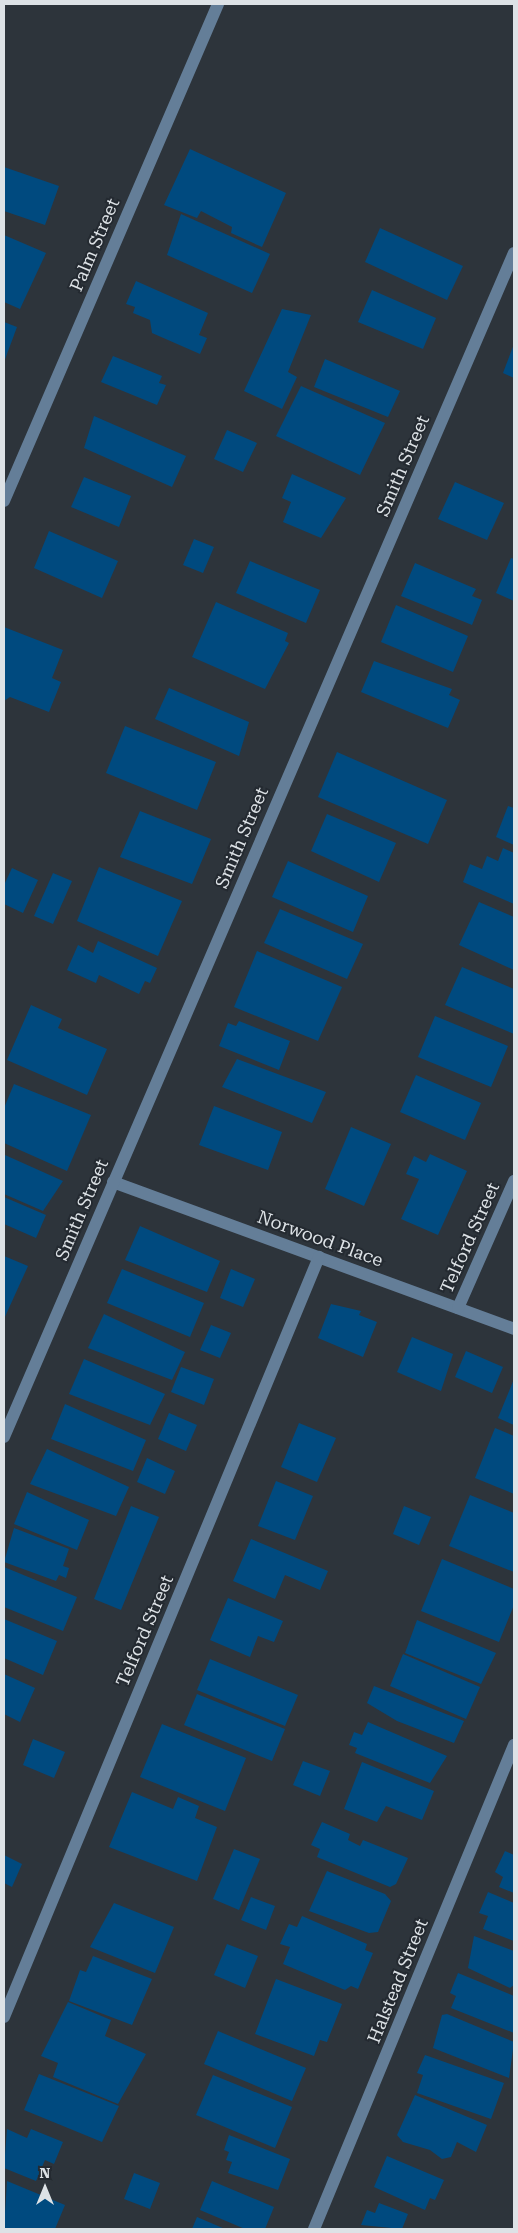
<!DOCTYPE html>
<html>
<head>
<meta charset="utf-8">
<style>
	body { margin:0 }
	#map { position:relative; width:518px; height:2233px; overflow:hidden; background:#2d343b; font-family:"Roboto Serif",serif }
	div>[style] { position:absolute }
	.building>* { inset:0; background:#004a7f }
	.minor>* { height:12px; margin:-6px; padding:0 6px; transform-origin:6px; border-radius:6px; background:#647e98 }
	span { translate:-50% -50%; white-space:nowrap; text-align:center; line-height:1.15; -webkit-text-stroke:4px #242a31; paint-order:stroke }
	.street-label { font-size:18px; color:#dde2e6 }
	.frame { position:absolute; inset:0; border:5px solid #dde2e6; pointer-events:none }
	.north { position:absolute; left:20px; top:2163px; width:50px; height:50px; -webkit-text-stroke:4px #242a31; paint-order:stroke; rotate:0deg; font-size:14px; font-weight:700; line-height:20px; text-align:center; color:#dde2e6 }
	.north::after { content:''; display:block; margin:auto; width:18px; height:22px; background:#dde2e6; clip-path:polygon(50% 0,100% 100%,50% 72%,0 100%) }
</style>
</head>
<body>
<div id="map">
	<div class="building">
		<i style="clip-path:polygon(190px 149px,286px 193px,262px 247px,231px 233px,232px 227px,201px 211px,197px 218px,164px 205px)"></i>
		<i style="clip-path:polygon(4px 167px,59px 186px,45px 225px,4px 211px)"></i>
		<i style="clip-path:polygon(181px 214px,270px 254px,252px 293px,167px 255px)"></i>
		<i style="clip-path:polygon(380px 228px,463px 266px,447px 300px,365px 262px)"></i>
		<i style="clip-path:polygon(4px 235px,46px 253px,20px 309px,4px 302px)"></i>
		<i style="clip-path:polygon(136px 281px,208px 313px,199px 335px,207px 338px,200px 354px,152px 333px,150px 320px,133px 313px,135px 307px,126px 304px)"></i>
		<i style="clip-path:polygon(372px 290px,436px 318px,423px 349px,358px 322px)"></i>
		<i style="clip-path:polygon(282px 309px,311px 315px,288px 372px,297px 377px,282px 409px,244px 391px)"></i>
		<i style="clip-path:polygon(4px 322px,17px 327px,4px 362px)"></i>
		<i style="clip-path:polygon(514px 344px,514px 378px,503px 373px)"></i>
		<i style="clip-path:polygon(113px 356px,162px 376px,159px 383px,166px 385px,157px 405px,101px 382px)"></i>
		<i style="clip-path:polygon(325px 359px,400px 391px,388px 417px,314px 387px)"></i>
		<i style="clip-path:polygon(301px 386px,385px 423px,360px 475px,276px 436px)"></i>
		<i style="clip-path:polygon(94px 416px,186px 456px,172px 487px,84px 448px)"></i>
		<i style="clip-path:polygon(227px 430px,257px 443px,243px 472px,214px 459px)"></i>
		<i style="clip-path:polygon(292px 474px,346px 498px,321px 538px,283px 522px,291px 502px,282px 498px)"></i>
		<i style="clip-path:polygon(84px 477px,131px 496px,119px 527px,71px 507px)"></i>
		<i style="clip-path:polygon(455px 482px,504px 503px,487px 540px,438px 519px)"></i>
		<i style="clip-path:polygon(49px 531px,118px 561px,102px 598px,34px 568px)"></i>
		<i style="clip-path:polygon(194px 539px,214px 547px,203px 573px,183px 565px)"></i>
		<i style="clip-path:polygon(511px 558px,514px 559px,514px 601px,496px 593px)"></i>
		<i style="clip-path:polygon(250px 561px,320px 590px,306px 623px,236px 593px)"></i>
		<i style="clip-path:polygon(415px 563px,476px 589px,472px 596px,482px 600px,472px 625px,401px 596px)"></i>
		<i style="clip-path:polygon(216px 602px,288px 633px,285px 641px,289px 643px,265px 689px,192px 657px)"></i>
		<i style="clip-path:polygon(396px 605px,468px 636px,453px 672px,381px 642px)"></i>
		<i style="clip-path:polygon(4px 627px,63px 650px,52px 678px,61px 682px,49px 712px,10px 697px,4px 701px)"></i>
		<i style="clip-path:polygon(374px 661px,452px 689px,449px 695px,460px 700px,448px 728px,361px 692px)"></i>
		<i style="clip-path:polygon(169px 688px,249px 722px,239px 756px,155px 719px)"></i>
		<i style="clip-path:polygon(125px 726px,216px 762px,197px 810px,106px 773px)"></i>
		<i style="clip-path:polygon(337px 752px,447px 800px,428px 844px,318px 797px)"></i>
		<i style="clip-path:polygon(508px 806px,514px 808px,514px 845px,496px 837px)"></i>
		<i style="clip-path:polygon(140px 811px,211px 839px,192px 884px,120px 857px)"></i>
		<i style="clip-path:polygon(327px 814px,396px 843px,379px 882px,311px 851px)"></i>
		<i style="clip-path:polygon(503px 848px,514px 853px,514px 904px,463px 882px,470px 864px,482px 869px,487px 856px,498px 861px)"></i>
		<i style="clip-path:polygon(288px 861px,368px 896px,353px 932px,272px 897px)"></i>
		<i style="clip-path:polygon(99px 867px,182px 901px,158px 956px,77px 921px)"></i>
		<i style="clip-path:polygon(12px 868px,38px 880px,23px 913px,4px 904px,4px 885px)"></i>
		<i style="clip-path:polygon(53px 873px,72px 881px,53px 924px,34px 916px)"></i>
		<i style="clip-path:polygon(479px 902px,514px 917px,514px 970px,459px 945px)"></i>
		<i style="clip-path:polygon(280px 909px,363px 944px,347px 979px,264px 943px)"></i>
		<i style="clip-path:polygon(98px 941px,157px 968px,150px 983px,145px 981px,139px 994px,99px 975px,96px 983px,67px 970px,78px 945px,93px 953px)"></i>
		<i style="clip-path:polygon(257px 951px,342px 987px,318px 1041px,234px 1007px)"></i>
		<i style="clip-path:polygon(462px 967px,514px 989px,514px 1034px,445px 1005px)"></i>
		<i style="clip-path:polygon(31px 1005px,62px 1019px,58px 1028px,107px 1049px,87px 1095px,7px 1060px)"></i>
		<i style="clip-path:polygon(435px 1016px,508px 1046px,491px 1087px,418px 1057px)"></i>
		<i style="clip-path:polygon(239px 1021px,290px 1041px,279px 1070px,219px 1046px,228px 1023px,236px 1026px)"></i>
		<i style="clip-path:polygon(237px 1059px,326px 1092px,312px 1123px,222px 1087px)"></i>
		<i style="clip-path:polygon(416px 1075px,481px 1103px,465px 1140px,400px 1112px)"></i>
		<i style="clip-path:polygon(14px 1084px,91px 1115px,67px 1171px,4px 1143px,4px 1108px)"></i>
		<i style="clip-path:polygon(214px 1106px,282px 1132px,268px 1170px,199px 1145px)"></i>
		<i style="clip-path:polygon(351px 1127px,391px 1144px,364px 1206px,325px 1189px)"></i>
		<i style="clip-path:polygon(430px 1154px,467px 1171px,438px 1235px,401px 1219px,419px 1179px,406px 1174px,414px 1156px,426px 1162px)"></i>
		<i style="clip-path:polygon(5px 1155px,63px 1181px,43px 1211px,4px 1194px)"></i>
		<i style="clip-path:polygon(4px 1197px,46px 1215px,36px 1238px,4px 1224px)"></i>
		<i style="clip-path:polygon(140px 1226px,220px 1261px,207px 1292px,125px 1260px)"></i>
		<i style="clip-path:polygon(4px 1256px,28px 1266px,4px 1319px)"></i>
		<i style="clip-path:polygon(122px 1269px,204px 1303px,190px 1337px,107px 1303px)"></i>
		<i style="clip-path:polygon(231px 1269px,255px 1279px,243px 1307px,220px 1298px)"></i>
		<i style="clip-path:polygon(331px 1304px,361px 1311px,359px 1315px,377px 1322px,363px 1357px,318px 1338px)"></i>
		<i style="clip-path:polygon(104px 1314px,185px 1352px,172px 1380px,88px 1348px)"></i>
		<i style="clip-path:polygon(211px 1325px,231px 1333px,220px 1358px,200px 1350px)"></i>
		<i style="clip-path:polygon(412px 1337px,453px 1354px,441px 1391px,397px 1372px)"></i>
		<i style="clip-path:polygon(466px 1351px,503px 1367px,492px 1393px,455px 1377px)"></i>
		<i style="clip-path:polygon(84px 1359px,165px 1394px,150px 1425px,69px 1394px)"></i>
		<i style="clip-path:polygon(181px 1367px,214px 1379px,204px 1405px,171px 1392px)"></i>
		<i style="clip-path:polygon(514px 1379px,514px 1425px,498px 1418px)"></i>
		<i style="clip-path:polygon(65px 1404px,146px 1440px,133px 1471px,51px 1439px)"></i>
		<i style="clip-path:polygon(169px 1413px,197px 1425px,186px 1451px,158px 1439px)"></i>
		<i style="clip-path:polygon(299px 1423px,336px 1438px,317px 1482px,281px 1467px)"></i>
		<i style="clip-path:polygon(495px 1428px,514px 1436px,514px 1494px,475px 1478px)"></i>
		<i style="clip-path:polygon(47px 1449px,129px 1487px,116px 1516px,30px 1484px)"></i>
		<i style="clip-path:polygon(147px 1458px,175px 1471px,165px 1494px,137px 1482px)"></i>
		<i style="clip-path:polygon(276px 1481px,313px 1496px,295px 1540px,258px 1526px)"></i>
		<i style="clip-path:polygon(27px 1492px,89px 1520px,77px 1550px,14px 1524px)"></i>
		<i style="clip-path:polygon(470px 1495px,514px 1513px,514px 1572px,449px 1546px)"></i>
		<i style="clip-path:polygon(131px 1506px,159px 1517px,121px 1610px,94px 1599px)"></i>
		<i style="clip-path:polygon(404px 1506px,431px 1517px,419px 1545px,393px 1534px)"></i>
		<i style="clip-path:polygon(14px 1528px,69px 1549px,63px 1566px,69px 1568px,66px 1578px,59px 1575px,56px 1581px,4px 1562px)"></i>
		<i style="clip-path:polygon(251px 1539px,328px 1571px,320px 1590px,285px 1575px,275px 1599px,233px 1581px)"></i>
		<i style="clip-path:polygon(442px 1559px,514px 1589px,514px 1605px,499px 1642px,421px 1611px)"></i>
		<i style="clip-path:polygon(4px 1567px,77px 1597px,63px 1631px,4px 1607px)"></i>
		<i style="clip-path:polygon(228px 1598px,283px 1621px,274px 1642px,258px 1636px,250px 1657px,210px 1640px)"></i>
		<i style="clip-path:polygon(4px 1619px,57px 1641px,43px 1675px,4px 1658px)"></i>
		<i style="clip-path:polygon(417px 1620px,496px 1653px,481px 1684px,405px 1653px)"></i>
		<i style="clip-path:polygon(403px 1654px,480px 1687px,466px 1719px,390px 1686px)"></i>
		<i style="clip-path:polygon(210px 1659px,298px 1695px,285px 1726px,197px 1690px)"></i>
		<i style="clip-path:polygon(4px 1674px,35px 1688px,20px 1722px,4px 1714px)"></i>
		<i style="clip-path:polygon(374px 1686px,464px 1721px,454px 1743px,397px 1721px,367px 1703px)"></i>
		<i style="clip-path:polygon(197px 1694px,285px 1729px,272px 1761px,184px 1725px)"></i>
		<i style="clip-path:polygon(368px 1722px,447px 1756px,430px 1783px,355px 1753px,357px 1748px,349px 1745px,354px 1732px,362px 1735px)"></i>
		<i style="clip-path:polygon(162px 1724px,246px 1758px,225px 1811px,140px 1777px)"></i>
		<i style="clip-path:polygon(33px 1739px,65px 1752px,54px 1778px,23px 1765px)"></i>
		<i style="clip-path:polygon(303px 1761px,330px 1771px,320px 1796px,293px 1785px)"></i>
		<i style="clip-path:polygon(362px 1762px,434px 1791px,422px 1820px,386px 1806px,377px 1822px,344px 1809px)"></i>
		<i style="clip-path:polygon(132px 1792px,173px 1809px,178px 1797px,199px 1806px,195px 1818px,217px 1827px,197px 1881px,109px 1847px)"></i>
		<i style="clip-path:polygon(322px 1822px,350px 1834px,348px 1840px,360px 1846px,363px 1840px,408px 1858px,396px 1884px,390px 1887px,317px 1857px,320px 1849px,311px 1845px)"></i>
		<i style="clip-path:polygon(234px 1849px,260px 1859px,239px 1910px,213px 1899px)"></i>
		<i style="clip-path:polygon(505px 1851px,514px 1855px,514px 1893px,499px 1887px,503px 1877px,495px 1872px)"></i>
		<i style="clip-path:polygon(4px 1855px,22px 1864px,12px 1887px,4px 1883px)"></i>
		<i style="clip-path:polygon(327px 1871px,385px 1894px,391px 1901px,378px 1932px,369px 1933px,309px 1911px)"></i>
		<i style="clip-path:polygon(488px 1892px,514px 1903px,514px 1941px,483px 1929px,488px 1916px,479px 1913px)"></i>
		<i style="clip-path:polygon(251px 1897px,275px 1906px,266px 1930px,241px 1920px)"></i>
		<i style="clip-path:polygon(114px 1903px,174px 1927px,155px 1973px,90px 1947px)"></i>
		<i style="clip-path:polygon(302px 1916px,367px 1944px,365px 1950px,373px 1953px,358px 1989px,351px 1986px,345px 1990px,283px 1964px,290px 1947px,280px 1944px,289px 1924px,297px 1927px)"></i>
		<i style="clip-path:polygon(474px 1936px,514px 1951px,514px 1985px,510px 1988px,468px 1968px)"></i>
		<i style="clip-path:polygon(227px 1944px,258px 1956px,245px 1988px,214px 1975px)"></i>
		<i style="clip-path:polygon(93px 1956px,152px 1979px,132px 2025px,69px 2001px,80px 1970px,86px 1972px)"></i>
		<i style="clip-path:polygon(458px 1973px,514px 1996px,514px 2033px,451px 2008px,456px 1996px,450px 1993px)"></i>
		<i style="clip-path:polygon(276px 1979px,342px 2004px,327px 2042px,320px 2040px,314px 2056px,255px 2034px)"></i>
		<i style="clip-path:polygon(68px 2002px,111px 2020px,105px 2036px,146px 2054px,118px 2104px,53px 2077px,58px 2063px,41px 2056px)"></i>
		<i style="clip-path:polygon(447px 2014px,514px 2042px,509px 2078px,433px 2048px,442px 2015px)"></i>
		<i style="clip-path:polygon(218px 2031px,306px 2068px,292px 2101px,204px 2064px)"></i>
		<i style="clip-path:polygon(425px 2055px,504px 2083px,491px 2119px,417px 2093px,423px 2075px,417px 2073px)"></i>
		<i style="clip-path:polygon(39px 2074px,119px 2106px,102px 2142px,24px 2110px)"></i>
		<i style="clip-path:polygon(213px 2075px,292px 2107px,275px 2148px,196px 2115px)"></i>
		<i style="clip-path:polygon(415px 2095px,487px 2125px,476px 2152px,457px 2142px,451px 2157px,442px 2159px,430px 2150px,403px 2142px,397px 2135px)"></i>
		<i style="clip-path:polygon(7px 2129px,27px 2138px,31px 2129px,63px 2142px,54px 2164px,45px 2160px,36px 2181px,4px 2168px)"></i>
		<i style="clip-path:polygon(229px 2135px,290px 2159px,278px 2190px,228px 2173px,232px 2162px,226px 2160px,229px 2152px,224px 2150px)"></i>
		<i style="clip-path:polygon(387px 2156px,444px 2180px,435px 2200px,430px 2198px,425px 2210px,374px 2187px)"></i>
		<i style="clip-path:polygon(134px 2173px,160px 2183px,150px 2209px,124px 2199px)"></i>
		<i style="clip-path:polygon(7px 2181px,65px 2205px,55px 2229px,4px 2229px)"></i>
		<i style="clip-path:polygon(212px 2181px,274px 2207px,265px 2229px,245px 2229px,200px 2210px)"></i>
		<i style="clip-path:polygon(379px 2203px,408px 2214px,402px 2229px,361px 2225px,367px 2210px,375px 2213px)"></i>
		<i style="clip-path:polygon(197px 2217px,225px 2229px,192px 2229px)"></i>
	</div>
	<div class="minor">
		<i style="left:4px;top:501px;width:541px;rotate:-66.7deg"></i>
		<i style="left:113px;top:1182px;width:427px;rotate:20.1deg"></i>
		<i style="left:458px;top:1308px;width:139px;rotate:-66.2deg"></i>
		<i style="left:4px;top:1437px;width:1289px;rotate:-66.7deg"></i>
		<i style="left:4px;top:2017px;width:823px;rotate:-67.49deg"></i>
		<i style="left:314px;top:2229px;width:524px;rotate:-67.55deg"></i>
	</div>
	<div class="street-label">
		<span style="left:95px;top:245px;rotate:-67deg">Palm Street</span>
		<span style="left:403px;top:466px;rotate:-67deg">Smith Street</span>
		<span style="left:242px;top:838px;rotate:-67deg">Smith Street</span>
		<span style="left:82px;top:1210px;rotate:-67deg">Smith Street</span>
		<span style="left:470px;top:1238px;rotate:-66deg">Telford Street</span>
		<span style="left:320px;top:1239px;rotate:20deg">Norwood Place</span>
		<span style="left:145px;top:1631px;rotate:-67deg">Telford Street</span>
		<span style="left:398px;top:1981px;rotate:-68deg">Halstead Street</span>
	</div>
	<div class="frame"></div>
	<div class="north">N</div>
</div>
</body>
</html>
